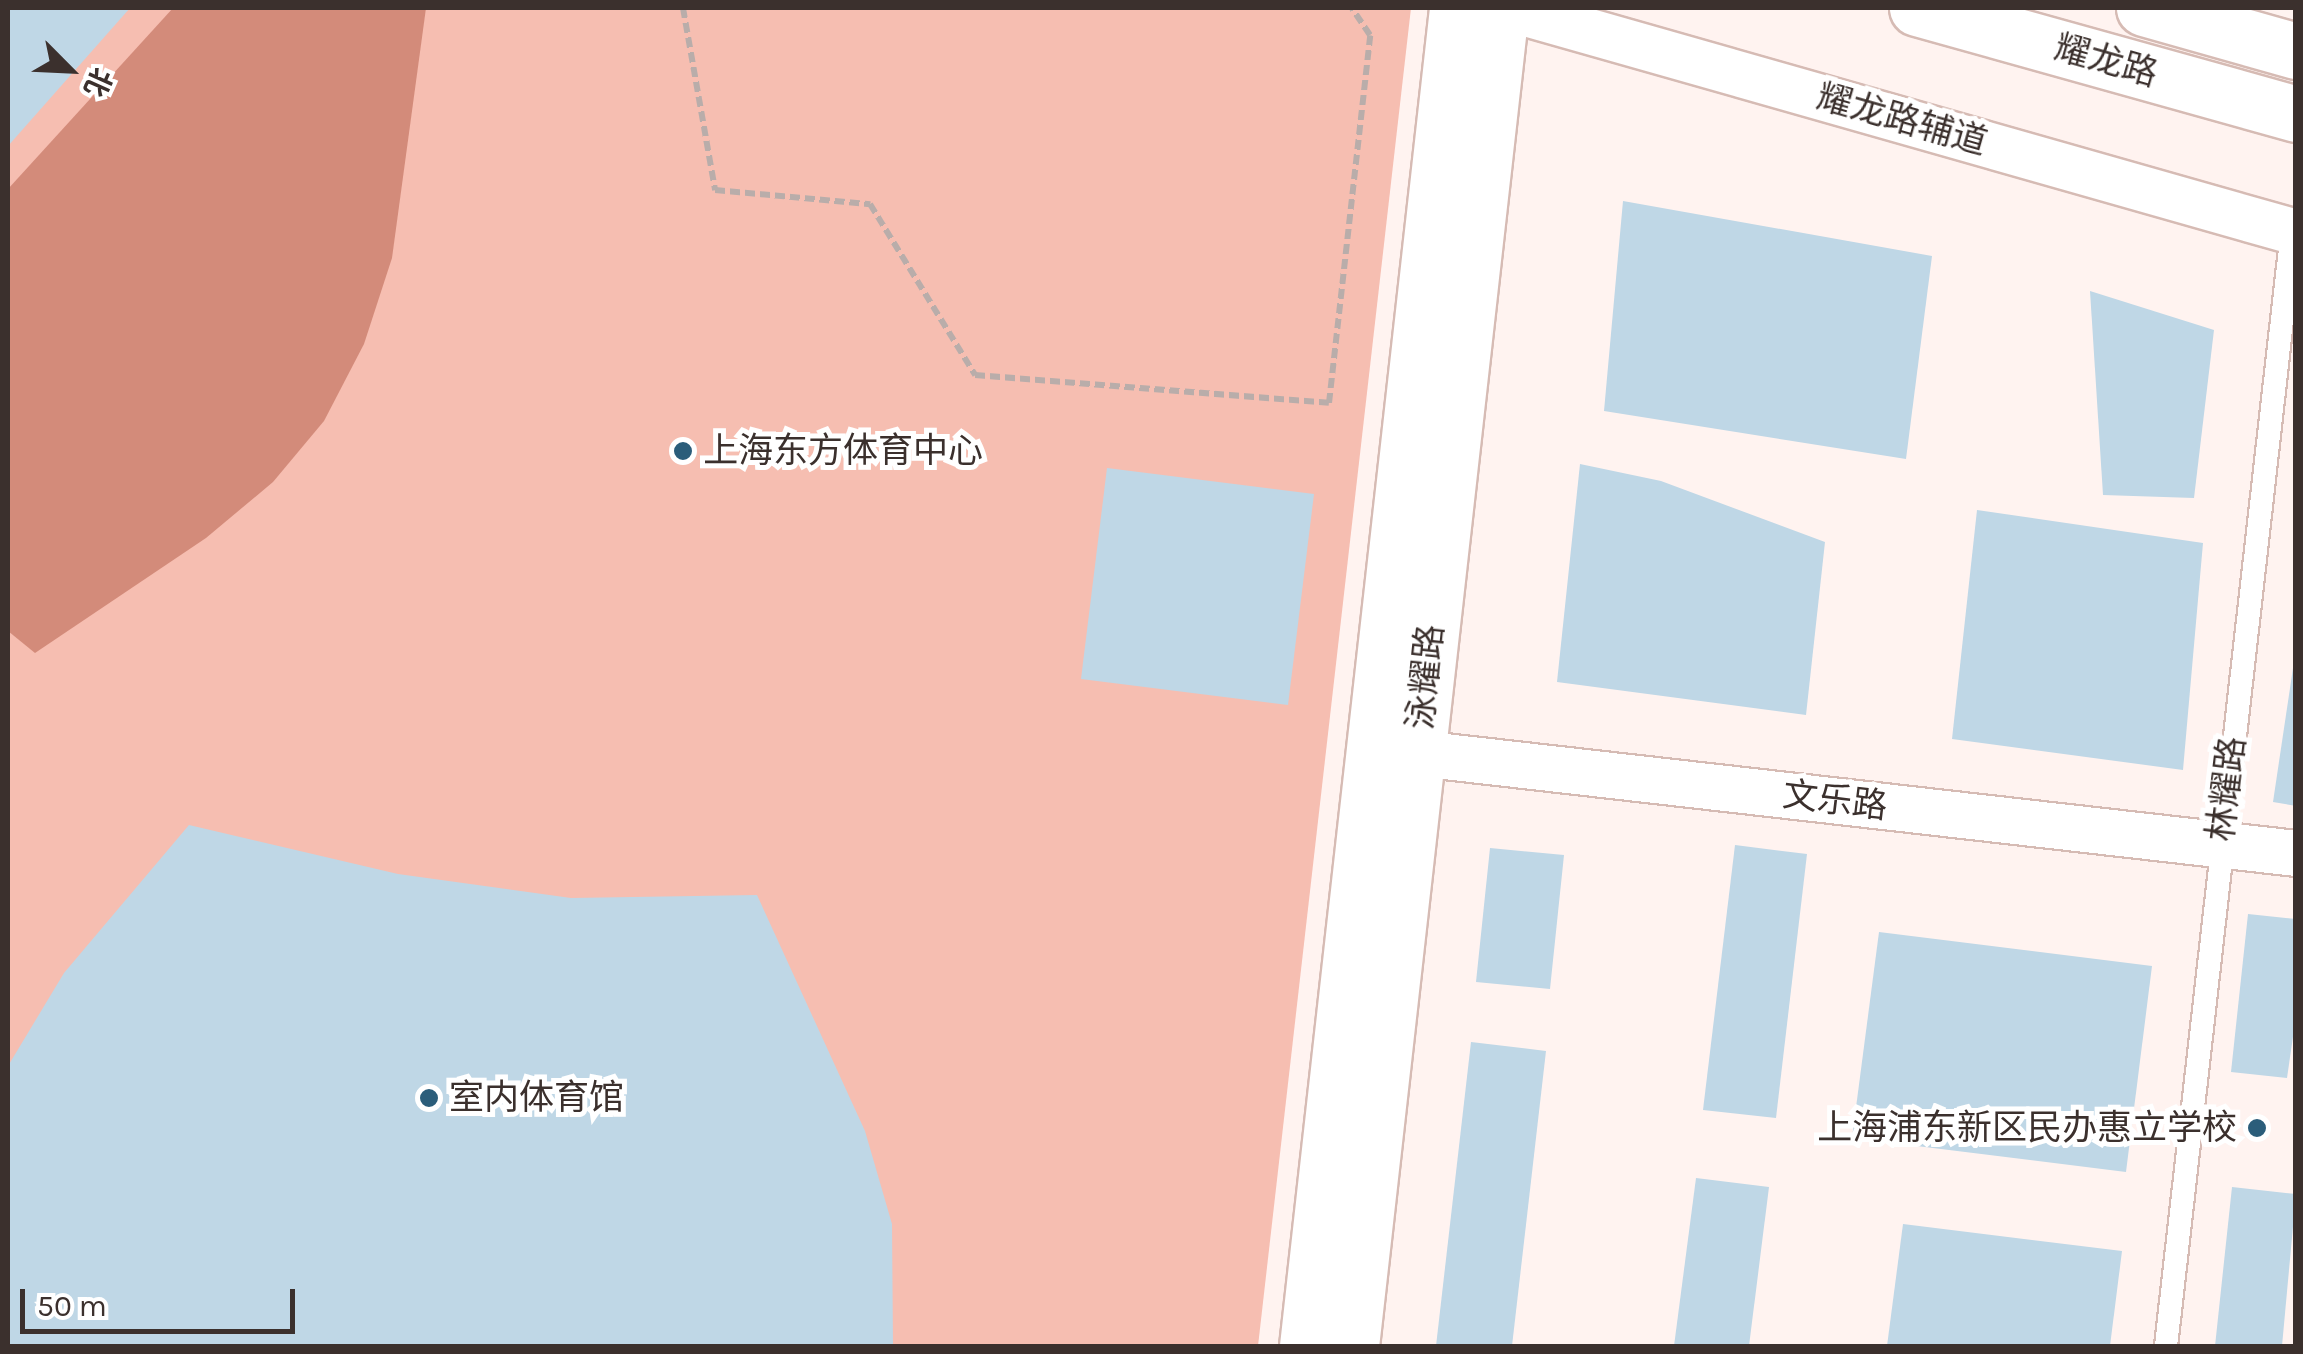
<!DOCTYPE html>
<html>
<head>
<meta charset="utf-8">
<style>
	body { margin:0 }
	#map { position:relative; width:2303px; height:1354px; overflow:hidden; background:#fff3f0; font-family:Karla,"Noto Sans SC",sans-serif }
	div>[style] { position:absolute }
	.green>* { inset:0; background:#f6beb1 }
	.water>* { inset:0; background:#d38b7a }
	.building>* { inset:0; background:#bfd7e6 }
	.path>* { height:6px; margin-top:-3px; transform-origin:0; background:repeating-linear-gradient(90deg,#b9adaa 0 10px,transparent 0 15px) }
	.roads { filter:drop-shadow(2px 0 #d6bbb4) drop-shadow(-2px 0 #d6bbb4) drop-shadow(0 2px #d6bbb4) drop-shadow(0 -2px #d6bbb4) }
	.lane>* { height:22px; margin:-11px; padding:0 11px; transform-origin:11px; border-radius:11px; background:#fff }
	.street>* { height:45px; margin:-22.5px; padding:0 22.5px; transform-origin:22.5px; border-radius:22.5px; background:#fff }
	.secondary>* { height:55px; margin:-27.5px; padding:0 27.5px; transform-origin:27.5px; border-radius:27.5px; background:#fff }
	.primary>* { height:55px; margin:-27.5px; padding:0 27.5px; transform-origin:27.5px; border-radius:27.5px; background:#fff }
	.dots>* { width:28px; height:28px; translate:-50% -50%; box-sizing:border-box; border:5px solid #fff; border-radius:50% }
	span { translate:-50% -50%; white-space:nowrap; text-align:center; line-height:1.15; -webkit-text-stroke:10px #fff; paint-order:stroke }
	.street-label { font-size:35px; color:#3b302d }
	.poi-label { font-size:35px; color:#3b302d }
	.left { translate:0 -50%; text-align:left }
	.right { translate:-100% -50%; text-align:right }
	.frame { position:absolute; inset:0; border:10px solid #3b302d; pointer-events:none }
	.north { position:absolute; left:20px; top:20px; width:100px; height:100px; -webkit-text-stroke:8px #fff; paint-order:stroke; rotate:114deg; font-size:28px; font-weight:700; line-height:40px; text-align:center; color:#3b302d }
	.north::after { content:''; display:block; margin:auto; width:35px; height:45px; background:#3b302d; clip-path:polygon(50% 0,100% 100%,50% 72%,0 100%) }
	.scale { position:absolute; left:20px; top:1289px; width:275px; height:45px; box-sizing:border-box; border:5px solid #3b302d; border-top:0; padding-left:12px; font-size:30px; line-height:35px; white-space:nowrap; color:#3b302d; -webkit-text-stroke:8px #fff; paint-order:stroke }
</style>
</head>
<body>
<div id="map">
	<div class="green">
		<i style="clip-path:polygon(8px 8px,1411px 8px,1258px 1346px,8px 1346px)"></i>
	</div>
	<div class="water">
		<i style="clip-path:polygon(173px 8px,426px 8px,392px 258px,364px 344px,324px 421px,273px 482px,206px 538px,35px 653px,8px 631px,8px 189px)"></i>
	</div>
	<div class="building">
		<i style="clip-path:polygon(8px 8px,130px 8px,8px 146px)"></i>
		<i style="clip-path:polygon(1623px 201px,1932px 256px,1906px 459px,1604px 411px)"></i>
		<i style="clip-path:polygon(2090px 291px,2214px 330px,2194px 498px,2103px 495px)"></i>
		<i style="clip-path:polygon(1580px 464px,1661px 481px,1825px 542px,1806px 715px,1557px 682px)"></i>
		<i style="clip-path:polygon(1107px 468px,1314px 494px,1288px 705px,1081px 679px)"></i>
		<i style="clip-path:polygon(1977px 510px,2203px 543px,2183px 770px,1952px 739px)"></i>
		<i style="clip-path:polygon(2293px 668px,2296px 668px,2296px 806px,2273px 802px)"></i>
		<i style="clip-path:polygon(189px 825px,398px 874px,571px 898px,757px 895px,865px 1131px,892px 1224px,893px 1346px,8px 1346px,8px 1066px,64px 973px)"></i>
		<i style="clip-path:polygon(1735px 845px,1807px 854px,1776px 1118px,1703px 1110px)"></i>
		<i style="clip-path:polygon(1490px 848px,1564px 855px,1550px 989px,1476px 982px)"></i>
		<i style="clip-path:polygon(2248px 914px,2296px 919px,2296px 1016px,2287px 1078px,2231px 1072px)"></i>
		<i style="clip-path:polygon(1879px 932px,2152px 966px,2126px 1172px,1852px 1138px)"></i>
		<i style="clip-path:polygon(1471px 1042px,1546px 1051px,1512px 1346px,1436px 1346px)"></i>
		<i style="clip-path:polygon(1696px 1178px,1769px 1187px,1749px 1346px,1674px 1346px)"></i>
		<i style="clip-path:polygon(2232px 1187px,2296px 1194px,2282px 1346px,2215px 1346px)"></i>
		<i style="clip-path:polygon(1903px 1224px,2122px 1251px,2110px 1346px,1887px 1346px)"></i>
	</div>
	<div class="path">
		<i style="left:683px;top:8px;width:185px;rotate:80deg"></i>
		<i style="left:715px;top:190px;width:156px;rotate:5.2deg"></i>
		<i style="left:870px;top:204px;width:201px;rotate:58.4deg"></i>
		<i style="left:975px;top:375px;width:355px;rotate:4.5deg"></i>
		<i style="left:1329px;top:403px;width:370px;rotate:-83.6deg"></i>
		<i style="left:1370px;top:35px;width:32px;rotate:-124deg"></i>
	</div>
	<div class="roads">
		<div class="lane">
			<i style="left:2166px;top:1346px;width:1122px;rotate:-83.55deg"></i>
		</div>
		<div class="street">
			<i style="left:1508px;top:8px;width:819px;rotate:15.87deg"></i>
			<i style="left:1383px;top:749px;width:919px;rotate:6.5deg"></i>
		</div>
		<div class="secondary">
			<i style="left:1307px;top:1346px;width:1346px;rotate:-83.6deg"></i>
			<i style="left:1351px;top:1346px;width:1346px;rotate:-83.6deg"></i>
		</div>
		<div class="primary">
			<i style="left:1917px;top:8px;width:394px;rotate:15.6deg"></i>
			<i style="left:2144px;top:8px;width:158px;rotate:15.8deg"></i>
		</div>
	</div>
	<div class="dots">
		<i style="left:683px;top:451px;background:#2b5d7a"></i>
		<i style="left:429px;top:1098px;background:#2b5d7a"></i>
		<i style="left:2257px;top:1128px;background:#2b5d7a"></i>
	</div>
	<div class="street-label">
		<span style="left:2106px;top:61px;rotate:16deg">耀龙路</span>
		<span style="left:1902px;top:120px;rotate:16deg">耀龙路辅道</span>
		<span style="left:1426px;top:677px;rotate:-84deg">泳耀路</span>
		<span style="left:2227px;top:789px;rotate:-83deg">林耀路</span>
		<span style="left:1835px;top:801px;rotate:7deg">文乐路</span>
	</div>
	<div class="poi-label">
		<span class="left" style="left:703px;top:451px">上海东方体育中心</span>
		<span class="left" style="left:449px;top:1098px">室内体育馆</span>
		<span class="right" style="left:2237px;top:1128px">上海浦东新区民办惠立学校</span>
	</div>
	<div class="frame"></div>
	<div class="north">北</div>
	<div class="scale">50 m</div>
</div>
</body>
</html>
